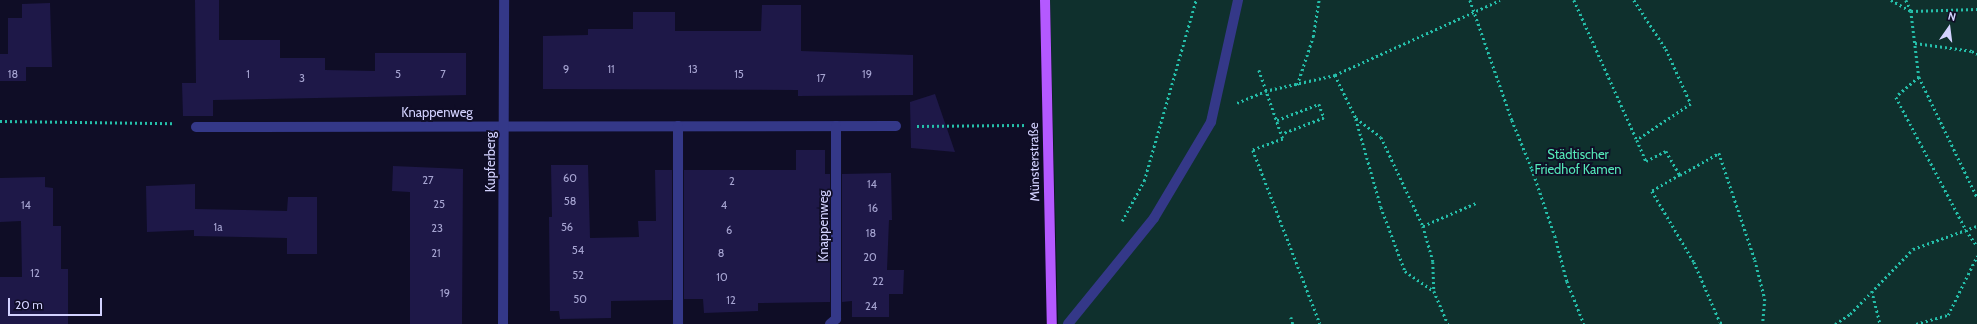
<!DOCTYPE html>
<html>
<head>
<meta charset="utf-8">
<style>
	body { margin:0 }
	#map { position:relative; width:1977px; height:324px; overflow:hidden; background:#0f0d26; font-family:Cabin,sans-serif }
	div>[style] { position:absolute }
	.green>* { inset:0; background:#0f302d }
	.building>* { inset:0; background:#1e1848 }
	.path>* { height:2.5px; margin-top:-1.25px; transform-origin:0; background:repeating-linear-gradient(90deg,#25bfaa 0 2px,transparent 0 5px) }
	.service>* { height:10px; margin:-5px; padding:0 5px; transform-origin:5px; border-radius:5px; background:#343888 }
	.minor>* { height:10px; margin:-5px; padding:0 5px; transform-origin:5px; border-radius:5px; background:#343888 }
	.primary>* { height:10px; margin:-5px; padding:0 5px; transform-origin:5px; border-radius:5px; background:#b459ff }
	span { translate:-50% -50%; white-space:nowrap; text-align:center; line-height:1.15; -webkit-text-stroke:3.5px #0f0d26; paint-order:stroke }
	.number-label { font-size:11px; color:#a6a4d1 }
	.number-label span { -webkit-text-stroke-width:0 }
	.street-label { font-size:13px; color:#d3d2ff }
	.park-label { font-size:13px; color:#54e8b8 }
	.north { position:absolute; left:1929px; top:8px; width:40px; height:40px; -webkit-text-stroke:3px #0f0d26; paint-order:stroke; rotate:14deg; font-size:11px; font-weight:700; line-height:16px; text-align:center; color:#d3d2ff }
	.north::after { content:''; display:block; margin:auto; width:14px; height:18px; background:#d3d2ff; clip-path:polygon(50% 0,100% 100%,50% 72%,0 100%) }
	.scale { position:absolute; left:8px; top:298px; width:94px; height:18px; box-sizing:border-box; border:2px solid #d3d2ff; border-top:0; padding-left:5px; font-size:12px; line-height:14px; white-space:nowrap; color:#d3d2ff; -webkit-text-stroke:3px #0f0d26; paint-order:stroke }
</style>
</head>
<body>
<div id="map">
	<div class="green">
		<i style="clip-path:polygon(1050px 0,1977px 0,1977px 324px,1058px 324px)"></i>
	</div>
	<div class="building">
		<i style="clip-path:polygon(195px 0,219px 0,219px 40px,280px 40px,280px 58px,325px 58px,325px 70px,375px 71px,375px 53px,466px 53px,466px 95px,213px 100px,213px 116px,183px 116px,182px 83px,196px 83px)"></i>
		<i style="clip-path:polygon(50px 3px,52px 67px,26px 67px,26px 81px,0 81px,0 54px,8px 54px,8px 18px,22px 18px,22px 4px)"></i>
		<i style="clip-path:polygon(762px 5px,801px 5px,801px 51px,913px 55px,913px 95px,798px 96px,798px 90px,543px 89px,543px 36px,588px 35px,588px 29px,633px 29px,633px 12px,675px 12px,675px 31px,761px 31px)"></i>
		<i style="clip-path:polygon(935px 94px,955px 152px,911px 148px,910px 102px)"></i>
		<i style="clip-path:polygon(796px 150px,825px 150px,825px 174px,830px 174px,830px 302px,758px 303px,758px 311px,704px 313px,703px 299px,684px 299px,684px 170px,796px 170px)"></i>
		<i style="clip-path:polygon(551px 165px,588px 165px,590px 238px,639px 237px,638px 221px,656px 221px,655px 170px,672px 170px,672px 300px,611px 301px,611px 318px,560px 319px,559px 311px,550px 311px,549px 217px,552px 217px)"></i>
		<i style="clip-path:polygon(393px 166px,463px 169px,462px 324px,410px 324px,410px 192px,392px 191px)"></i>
		<i style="clip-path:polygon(891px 173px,892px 220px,889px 220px,887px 270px,904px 270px,903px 294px,889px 294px,889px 317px,852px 317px,852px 301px,842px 302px,842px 174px)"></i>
		<i style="clip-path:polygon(45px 177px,45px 187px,53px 188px,53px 226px,61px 226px,61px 269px,68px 269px,68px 324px,0 324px,0 277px,22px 277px,21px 221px,0 222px,0 178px)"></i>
		<i style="clip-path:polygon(195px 184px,195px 209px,287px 211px,288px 197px,317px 197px,317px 254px,287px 254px,287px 238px,194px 236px,194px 230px,147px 232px,146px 186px)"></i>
	</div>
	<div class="path">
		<i style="left:1470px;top:0;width:127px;rotate:70.7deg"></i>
		<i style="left:1512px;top:120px;width:53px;rotate:67.8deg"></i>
		<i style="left:1532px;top:169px;width:71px;rotate:71.1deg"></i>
		<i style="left:1555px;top:236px;width:47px;rotate:75.1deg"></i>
		<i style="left:1567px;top:281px;width:46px;rotate:68.4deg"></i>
		<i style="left:1574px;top:0;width:154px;rotate:65.8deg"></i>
		<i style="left:1634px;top:0;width:59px;rotate:56.9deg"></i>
		<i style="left:1666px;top:49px;width:60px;rotate:65.6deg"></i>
		<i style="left:1691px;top:104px;width:65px;rotate:146.3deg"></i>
		<i style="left:1637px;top:140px;width:23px;rotate:67deg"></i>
		<i style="left:1646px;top:161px;width:22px;rotate:-27deg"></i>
		<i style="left:1666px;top:151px;width:28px;rotate:60deg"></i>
		<i style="left:1680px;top:175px;width:32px;rotate:150deg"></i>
		<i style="left:1652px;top:191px;width:82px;rotate:59.4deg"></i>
		<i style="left:1694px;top:262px;width:65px;rotate:66.6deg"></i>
		<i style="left:1720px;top:322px;width:4px;rotate:27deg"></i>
		<i style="left:1891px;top:0;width:23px;rotate:29deg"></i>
		<i style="left:1911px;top:11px;width:66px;rotate:-1.7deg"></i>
		<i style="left:1906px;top:0;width:12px;rotate:66deg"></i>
		<i style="left:1911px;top:11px;width:66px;rotate:83.1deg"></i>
		<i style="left:1919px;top:77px;width:133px;rotate:64.2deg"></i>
		<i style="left:1915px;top:43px;width:58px;rotate:8deg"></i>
		<i style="left:1972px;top:51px;width:6px;rotate:31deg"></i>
		<i style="left:1259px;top:70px;width:73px;rotate:70.8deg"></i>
		<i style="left:1283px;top:139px;width:32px;rotate:160deg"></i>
		<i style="left:1253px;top:150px;width:186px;rotate:68.9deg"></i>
		<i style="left:1335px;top:75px;width:48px;rotate:64deg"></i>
		<i style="left:1356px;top:118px;width:31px;rotate:37deg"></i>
		<i style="left:1381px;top:137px;width:98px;rotate:64.7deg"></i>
		<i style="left:1423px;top:226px;width:37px;rotate:74deg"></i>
		<i style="left:1433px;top:262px;width:29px;rotate:88deg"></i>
		<i style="left:1434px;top:291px;width:36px;rotate:67deg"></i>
		<i style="left:1919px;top:77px;width:30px;rotate:139deg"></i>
		<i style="left:1896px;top:97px;width:150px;rotate:62.2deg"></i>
		<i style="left:1966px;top:230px;width:19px;rotate:55deg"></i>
		<i style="left:1297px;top:85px;width:51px;rotate:-71.6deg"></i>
		<i style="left:1313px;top:37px;width:37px;rotate:-81deg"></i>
		<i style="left:1237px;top:103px;width:30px;rotate:-23deg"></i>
		<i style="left:1265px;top:91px;width:72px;rotate:-12.9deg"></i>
		<i style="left:1335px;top:75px;width:181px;rotate:-24.4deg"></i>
		<i style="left:1356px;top:119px;width:91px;rotate:74.1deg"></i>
		<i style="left:1381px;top:207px;width:68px;rotate:69.4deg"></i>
		<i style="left:1405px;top:271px;width:35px;rotate:35deg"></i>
		<i style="left:1277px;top:120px;width:45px;rotate:-20.9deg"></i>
		<i style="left:1319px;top:104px;width:15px;rotate:70deg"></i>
		<i style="left:1324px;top:118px;width:45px;rotate:159.1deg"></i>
		<i style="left:0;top:121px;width:175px;rotate:0.7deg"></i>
		<i style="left:917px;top:126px;width:109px;rotate:-0.5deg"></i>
		<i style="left:1680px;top:175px;width:45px;rotate:-29.4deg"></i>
		<i style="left:1719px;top:153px;width:113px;rotate:71.4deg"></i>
		<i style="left:1755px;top:260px;width:40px;rotate:75.6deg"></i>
		<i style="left:1765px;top:299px;width:25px;rotate:95deg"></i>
		<i style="left:1122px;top:221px;width:46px;rotate:-61.2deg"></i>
		<i style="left:1144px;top:181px;width:188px;rotate:-74deg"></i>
		<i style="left:1423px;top:226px;width:58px;rotate:-23.5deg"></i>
		<i style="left:1872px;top:291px;width:34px;rotate:76deg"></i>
		<i style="left:1291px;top:317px;width:7px;rotate:74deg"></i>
		<i style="left:1835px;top:324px;width:18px;rotate:-34deg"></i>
		<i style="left:1850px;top:314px;width:91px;rotate:-45.9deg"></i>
		<i style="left:1913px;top:249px;width:68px;rotate:-19.8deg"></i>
		<i style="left:1916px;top:324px;width:33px;rotate:-16deg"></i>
		<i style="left:1948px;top:315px;width:66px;rotate:-63.8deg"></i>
	</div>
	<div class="service">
		<i style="left:1068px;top:324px;width:136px;rotate:-50.9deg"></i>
		<i style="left:1154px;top:218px;width:112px;rotate:-59.3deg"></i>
		<i style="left:1211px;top:122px;width:125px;rotate:-77.5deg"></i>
	</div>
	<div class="minor">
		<i style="left:196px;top:127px;width:700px;rotate:-0.08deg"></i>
		<i style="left:503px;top:324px;width:324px;rotate:-89.8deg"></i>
		<i style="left:678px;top:324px;width:198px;rotate:-90deg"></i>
		<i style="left:830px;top:324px;width:8px;rotate:-40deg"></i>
		<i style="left:836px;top:319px;width:193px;rotate:-90deg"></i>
	</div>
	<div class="primary">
		<i style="left:1045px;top:0;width:324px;rotate:88.8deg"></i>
	</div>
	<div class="number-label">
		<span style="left:566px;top:69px">9</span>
		<span style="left:611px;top:69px">11</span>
		<span style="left:693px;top:69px">13</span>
		<span style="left:13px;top:74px">18</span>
		<span style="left:248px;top:74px">1</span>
		<span style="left:398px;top:74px">5</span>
		<span style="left:443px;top:74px">7</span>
		<span style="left:739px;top:74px">15</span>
		<span style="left:867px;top:74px">19</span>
		<span style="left:302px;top:78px">3</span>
		<span style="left:821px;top:78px">17</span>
		<span style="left:570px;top:178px">60</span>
		<span style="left:428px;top:180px">27</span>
		<span style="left:732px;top:181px">2</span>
		<span style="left:872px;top:184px">14</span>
		<span style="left:570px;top:201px">58</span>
		<span style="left:439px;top:204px">25</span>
		<span style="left:26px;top:205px">14</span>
		<span style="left:724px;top:205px">4</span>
		<span style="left:873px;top:208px">16</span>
		<span style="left:218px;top:227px">1a</span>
		<span style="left:567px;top:227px">56</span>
		<span style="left:437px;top:228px">23</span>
		<span style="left:729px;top:230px">6</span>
		<span style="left:871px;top:233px">18</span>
		<span style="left:578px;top:250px">54</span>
		<span style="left:436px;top:253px">21</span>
		<span style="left:721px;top:253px">8</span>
		<span style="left:870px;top:257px">20</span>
		<span style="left:35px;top:273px">12</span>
		<span style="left:578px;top:275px">52</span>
		<span style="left:722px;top:277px">10</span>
		<span style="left:878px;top:281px">22</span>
		<span style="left:445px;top:293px">19</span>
		<span style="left:580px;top:299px">50</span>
		<span style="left:731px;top:300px">12</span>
		<span style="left:871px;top:306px">24</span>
	</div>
	<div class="street-label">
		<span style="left:437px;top:112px">Knappenweg</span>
		<span style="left:490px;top:162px;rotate:-90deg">Kupferberg</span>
		<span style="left:1034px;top:162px;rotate:-91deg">Münsterstraße</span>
		<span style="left:823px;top:226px;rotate:-90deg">Knappenweg</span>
	</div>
	<div class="park-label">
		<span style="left:1578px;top:162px">Städtischer<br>Friedhof Kamen</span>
	</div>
	<div class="north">N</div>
	<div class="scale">20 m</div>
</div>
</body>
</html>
